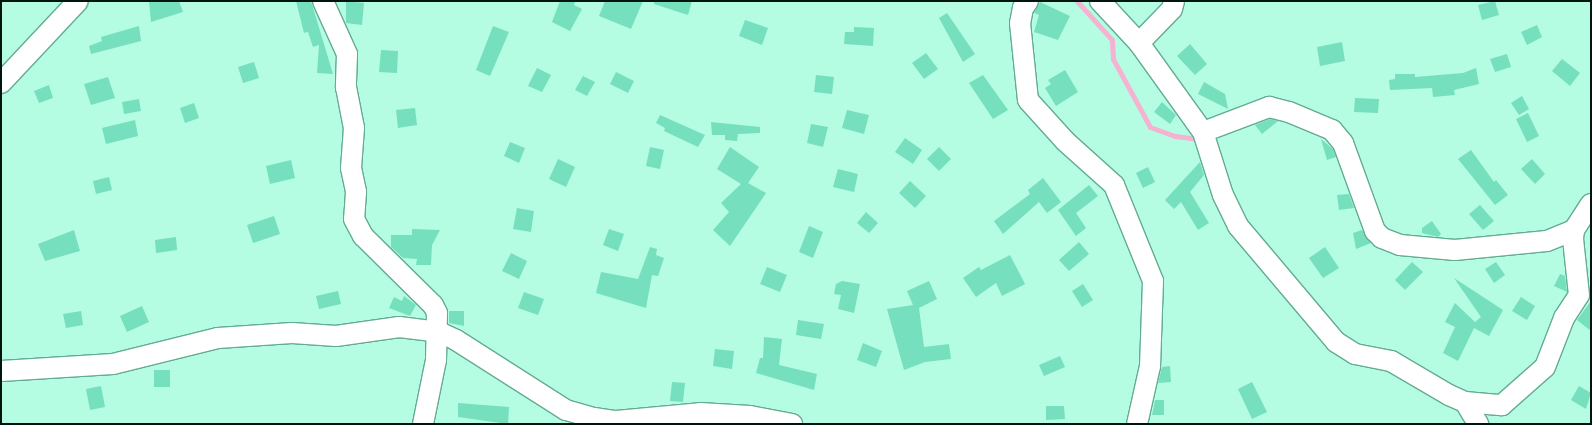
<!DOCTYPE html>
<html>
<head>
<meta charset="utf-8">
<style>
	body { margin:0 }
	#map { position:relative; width:1592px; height:425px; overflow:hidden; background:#b4fde2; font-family:Commissioner,sans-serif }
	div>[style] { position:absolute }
	.stream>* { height:5px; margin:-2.5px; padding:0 2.5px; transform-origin:2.5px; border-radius:2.5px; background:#f6b2d1 }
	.building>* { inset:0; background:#76dfbd }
	.roads { filter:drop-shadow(1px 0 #64ab93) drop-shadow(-1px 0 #64ab93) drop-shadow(0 1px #64ab93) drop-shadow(0 -1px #64ab93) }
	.minor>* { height:20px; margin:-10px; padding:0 10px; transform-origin:10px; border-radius:10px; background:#fff }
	span { translate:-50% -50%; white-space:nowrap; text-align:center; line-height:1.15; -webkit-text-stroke:5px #b4fde2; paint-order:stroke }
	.frame { position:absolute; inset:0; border:2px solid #00150d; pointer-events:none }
</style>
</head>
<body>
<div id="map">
	<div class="stream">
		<i style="left:1077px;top:1px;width:52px;rotate:48.1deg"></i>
		<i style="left:1112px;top:40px;width:19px;rotate:87deg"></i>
		<i style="left:1113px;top:59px;width:77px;rotate:61.4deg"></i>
		<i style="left:1150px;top:127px;width:27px;rotate:20deg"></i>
		<i style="left:1175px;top:136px;width:26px;rotate:7deg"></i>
	</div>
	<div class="building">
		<i style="clip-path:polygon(149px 1px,179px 1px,183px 12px,151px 22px)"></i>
		<i style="clip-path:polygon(296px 1px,311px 1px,333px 74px,317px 73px,319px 45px,313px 47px,308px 32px,304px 33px)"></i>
		<i style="clip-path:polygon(346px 1px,364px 3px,362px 25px,346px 23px)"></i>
		<i style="clip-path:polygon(560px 1px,575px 1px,574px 5px,582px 9px,570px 31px,552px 22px)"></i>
		<i style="clip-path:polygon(605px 1px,643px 1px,631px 29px,599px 16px)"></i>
		<i style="clip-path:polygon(654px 1px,692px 1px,688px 15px,654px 4px)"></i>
		<i style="clip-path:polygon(1495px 1px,1499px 15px,1482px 20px,1478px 5px)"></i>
		<i style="clip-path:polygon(1040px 2px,1070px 16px,1058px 40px,1034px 32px,1039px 15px,1034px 13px)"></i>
		<i style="clip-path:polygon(947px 13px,975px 54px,963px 62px,939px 18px)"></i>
		<i style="clip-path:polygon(745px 20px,768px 28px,762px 45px,739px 36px)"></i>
		<i style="clip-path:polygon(1537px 25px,1542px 37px,1527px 45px,1521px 32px)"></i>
		<i style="clip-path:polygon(139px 26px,141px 41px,91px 54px,89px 46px,102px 41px,101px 37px)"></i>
		<i style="clip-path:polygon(493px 26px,509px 32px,490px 76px,476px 70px)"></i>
		<i style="clip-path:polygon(854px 27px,874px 28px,873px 46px,844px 44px,845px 32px,854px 32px)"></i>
		<i style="clip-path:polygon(1342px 42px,1345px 61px,1320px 66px,1317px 47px)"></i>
		<i style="clip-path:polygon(1190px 44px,1207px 64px,1195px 75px,1177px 56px)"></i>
		<i style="clip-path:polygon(381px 50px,398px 51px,397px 73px,379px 72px)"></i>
		<i style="clip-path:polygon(926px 53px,938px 69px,924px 79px,912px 63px)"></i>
		<i style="clip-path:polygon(1507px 54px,1511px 67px,1495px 72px,1490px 59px)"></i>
		<i style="clip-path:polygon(1562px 59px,1580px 73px,1570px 86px,1552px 71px)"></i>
		<i style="clip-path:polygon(254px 62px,259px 78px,243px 83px,238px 67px)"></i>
		<i style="clip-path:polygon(537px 68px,551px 75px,542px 92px,528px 86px)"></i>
		<i style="clip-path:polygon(1476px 68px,1479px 84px,1454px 90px,1455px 95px,1433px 97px,1432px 88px,1390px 90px,1389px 80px,1395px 79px,1395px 74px,1415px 74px,1415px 77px,1463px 73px)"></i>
		<i style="clip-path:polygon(1065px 70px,1078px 92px,1056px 106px,1045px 88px,1051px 84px,1048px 80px)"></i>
		<i style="clip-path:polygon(616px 72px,634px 81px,628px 93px,610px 84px)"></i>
		<i style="clip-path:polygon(816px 75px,834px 77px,832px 94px,814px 92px)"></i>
		<i style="clip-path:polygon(983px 75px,1008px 110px,993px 119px,969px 83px)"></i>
		<i style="clip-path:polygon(583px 76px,595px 82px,587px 96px,575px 90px)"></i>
		<i style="clip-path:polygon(108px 77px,115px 98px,91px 105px,84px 84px)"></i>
		<i style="clip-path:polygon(1204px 82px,1225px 94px,1228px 109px,1198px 94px)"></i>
		<i style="clip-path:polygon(49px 85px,53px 98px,39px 103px,34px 91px)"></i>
		<i style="clip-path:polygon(1522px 96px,1529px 109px,1519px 115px,1511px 103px)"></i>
		<i style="clip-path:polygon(1355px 98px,1379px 99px,1378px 113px,1354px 112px)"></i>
		<i style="clip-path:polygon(139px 99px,141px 111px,124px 114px,122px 102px)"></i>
		<i style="clip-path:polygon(1162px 102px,1176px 115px,1170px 124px,1154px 112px)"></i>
		<i style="clip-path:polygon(194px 103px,199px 118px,185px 123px,180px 108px)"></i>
		<i style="clip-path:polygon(415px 108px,417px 125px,398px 128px,396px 110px)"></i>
		<i style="clip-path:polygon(847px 110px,869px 115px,864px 134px,842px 128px)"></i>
		<i style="clip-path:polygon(1528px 113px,1539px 136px,1527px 142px,1516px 119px)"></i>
		<i style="clip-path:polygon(660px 115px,705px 135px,698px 147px,664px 131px,665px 128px,656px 123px)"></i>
		<i style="clip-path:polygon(1270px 119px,1278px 121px,1262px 134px,1255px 125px)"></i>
		<i style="clip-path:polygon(135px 120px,138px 136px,106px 144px,102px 128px)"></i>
		<i style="clip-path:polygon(711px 122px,760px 127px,760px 133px,738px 134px,737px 141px,725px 140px,725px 135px,712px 135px)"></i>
		<i style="clip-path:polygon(811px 124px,828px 127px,823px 147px,807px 143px)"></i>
		<i style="clip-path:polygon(905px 138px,922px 150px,913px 164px,895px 152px)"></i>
		<i style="clip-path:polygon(1321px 139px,1333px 149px,1336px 157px,1327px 160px)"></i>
		<i style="clip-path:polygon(510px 142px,525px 148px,519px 163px,504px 156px)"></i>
		<i style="clip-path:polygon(650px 147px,664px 150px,660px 169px,646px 166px)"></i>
		<i style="clip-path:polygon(730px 147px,759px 167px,748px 183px,766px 193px,730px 246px,713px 230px,729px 212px,721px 203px,741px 184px,717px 169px)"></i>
		<i style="clip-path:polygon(939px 147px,951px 159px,939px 171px,927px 159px)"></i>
		<i style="clip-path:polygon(1471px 150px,1494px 182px,1496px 180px,1508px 195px,1495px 205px,1458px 159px)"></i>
		<i style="clip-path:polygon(558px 159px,575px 167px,566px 187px,549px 179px)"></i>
		<i style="clip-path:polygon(1532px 159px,1545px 174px,1535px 184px,1521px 169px)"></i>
		<i style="clip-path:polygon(291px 160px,295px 178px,270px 184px,266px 166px)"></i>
		<i style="clip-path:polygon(1200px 162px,1204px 175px,1190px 192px,1209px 223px,1198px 230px,1181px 202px,1174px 209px,1165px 200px)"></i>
		<i style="clip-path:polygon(1148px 167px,1155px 182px,1143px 188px,1136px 173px)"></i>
		<i style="clip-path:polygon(838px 169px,858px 174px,854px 192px,833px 187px)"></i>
		<i style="clip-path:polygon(109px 177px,112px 190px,96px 194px,93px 181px)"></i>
		<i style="clip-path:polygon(1043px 178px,1061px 202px,1047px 213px,1039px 202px,1003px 234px,994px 221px,1030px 194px,1028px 190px)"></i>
		<i style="clip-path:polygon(910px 181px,926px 196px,915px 208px,899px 193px)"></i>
		<i style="clip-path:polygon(1089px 185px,1098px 196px,1076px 213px,1086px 228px,1076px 236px,1058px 210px)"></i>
		<i style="clip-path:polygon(1349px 194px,1354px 208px,1339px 210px,1337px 195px)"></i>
		<i style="clip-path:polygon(1480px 205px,1494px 221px,1483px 230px,1469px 214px)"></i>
		<i style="clip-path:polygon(517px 208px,534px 211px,531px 232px,513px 229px)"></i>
		<i style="clip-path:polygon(866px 212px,878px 223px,869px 233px,857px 223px)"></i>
		<i style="clip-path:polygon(274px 216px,280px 234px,253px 243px,247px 225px)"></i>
		<i style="clip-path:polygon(1432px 221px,1441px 234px,1438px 237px,1422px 233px,1422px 228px)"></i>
		<i style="clip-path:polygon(809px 226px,823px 232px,813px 258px,799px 252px)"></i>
		<i style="clip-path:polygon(412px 229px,440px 230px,432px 245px,431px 265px,416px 265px,417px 259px,403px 258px,391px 247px,391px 235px,412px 235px)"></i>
		<i style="clip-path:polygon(609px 229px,624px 234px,618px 251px,603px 245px)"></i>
		<i style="clip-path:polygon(74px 230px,80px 251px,45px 261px,38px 244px)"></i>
		<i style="clip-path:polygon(1362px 230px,1371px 243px,1356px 249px,1353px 233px)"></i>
		<i style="clip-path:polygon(176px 237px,177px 250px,156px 253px,155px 240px)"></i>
		<i style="clip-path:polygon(1079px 242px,1089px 254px,1069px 271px,1059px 260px)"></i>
		<i style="clip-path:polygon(650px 247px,657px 249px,656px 255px,664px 258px,658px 276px,652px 275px,646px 308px,596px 293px,601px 272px,638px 279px)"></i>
		<i style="clip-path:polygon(1325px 247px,1339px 268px,1323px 278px,1309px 258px)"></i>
		<i style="clip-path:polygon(511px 253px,527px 261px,519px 279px,502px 271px)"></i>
		<i style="clip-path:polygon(1010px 255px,1025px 284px,1002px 296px,996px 283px,976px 297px,963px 278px,979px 267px,981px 270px)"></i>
		<i style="clip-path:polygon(1412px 262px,1423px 272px,1405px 290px,1395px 280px)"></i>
		<i style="clip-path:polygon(1496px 262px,1505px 275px,1494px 283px,1485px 269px)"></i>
		<i style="clip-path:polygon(767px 267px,787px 275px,780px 292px,760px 284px)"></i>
		<i style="clip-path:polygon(1560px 274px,1565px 276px,1567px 292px,1554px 286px)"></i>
		<i style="clip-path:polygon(1454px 278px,1503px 310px,1489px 336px,1474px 328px,1458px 361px,1443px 353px,1455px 327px,1445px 322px,1455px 303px,1475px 322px,1481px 317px)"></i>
		<i style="clip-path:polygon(842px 281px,860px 284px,854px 313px,838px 309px,841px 295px,834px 294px,836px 284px)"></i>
		<i style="clip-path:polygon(929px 281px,937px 299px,919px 308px,924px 347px,949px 344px,951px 359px,925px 362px,904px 370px,887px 309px,913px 305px,907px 291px)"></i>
		<i style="clip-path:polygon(1083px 284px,1093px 300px,1082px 307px,1072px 291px)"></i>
		<i style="clip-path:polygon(338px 291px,341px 304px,319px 309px,316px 296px)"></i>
		<i style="clip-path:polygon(524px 292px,544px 299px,538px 315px,518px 308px)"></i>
		<i style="clip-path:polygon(404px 296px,416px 305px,410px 316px,389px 308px,394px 297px,402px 301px)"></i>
		<i style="clip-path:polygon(1521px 297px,1535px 306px,1527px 320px,1512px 311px)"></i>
		<i style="clip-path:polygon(1591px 301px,1591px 331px,1577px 320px)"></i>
		<i style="clip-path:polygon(142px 306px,149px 322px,127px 332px,120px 316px)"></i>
		<i style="clip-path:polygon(81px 311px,83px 325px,66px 328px,63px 314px)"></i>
		<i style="clip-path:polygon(449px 311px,464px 311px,464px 326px,449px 323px)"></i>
		<i style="clip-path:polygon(798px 320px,824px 324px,821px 339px,796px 335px)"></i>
		<i style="clip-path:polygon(764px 337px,782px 339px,779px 365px,817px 374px,814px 390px,756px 373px,760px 358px,763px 358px)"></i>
		<i style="clip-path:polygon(863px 343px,882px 351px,876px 367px,857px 360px)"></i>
		<i style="clip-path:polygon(715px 349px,734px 351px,732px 369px,713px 366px)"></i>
		<i style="clip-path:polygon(1060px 356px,1065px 367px,1044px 376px,1039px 365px)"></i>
		<i style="clip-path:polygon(1170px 366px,1171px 382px,1158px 383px,1162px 367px)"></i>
		<i style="clip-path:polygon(154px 370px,170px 370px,170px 387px,154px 387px)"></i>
		<i style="clip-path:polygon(672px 382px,685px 383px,683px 402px,670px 401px)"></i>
		<i style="clip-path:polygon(1252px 382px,1267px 412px,1252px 419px,1238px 389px)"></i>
		<i style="clip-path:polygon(101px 386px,105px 407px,90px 410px,86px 389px)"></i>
		<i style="clip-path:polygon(1579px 386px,1591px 393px,1586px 409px,1571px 400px)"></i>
		<i style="clip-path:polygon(1155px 400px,1164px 400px,1164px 415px,1152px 415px)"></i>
		<i style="clip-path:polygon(458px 403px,509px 407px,508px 424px,458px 417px)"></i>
		<i style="clip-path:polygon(1046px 406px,1064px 406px,1065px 419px,1046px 420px)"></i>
	</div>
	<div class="roads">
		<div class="minor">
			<i style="left:323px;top:1px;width:58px;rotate:65.6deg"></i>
			<i style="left:347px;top:54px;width:33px;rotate:92deg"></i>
			<i style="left:346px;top:87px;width:42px;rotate:79deg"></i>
			<i style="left:354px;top:128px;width:40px;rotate:94.3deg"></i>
			<i style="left:351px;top:168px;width:25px;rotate:78deg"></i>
			<i style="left:356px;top:192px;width:27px;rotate:94deg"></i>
			<i style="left:354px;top:219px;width:19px;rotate:62deg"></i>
			<i style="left:363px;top:236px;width:98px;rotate:44.6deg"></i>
			<i style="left:433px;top:305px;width:9px;rotate:63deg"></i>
			<i style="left:437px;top:313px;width:47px;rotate:91.2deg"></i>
			<i style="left:436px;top:360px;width:65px;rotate:101.5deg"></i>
			<i style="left:1028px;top:1px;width:9px;rotate:126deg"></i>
			<i style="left:1023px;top:8px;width:15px;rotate:101deg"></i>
			<i style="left:1020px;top:23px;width:77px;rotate:84.1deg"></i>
			<i style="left:1028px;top:100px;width:55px;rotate:47.9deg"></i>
			<i style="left:1065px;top:141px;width:66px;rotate:41.9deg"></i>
			<i style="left:1114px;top:185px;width:104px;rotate:67.9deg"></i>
			<i style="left:1153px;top:281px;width:85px;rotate:92deg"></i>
			<i style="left:1150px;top:366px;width:59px;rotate:102.6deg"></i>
			<i style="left:1100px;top:1px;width:57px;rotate:47.1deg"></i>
			<i style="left:1139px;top:43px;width:110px;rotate:54.3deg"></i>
			<i style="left:1203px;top:132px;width:66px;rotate:72.4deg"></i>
			<i style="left:1223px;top:195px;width:34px;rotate:64deg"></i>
			<i style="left:1238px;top:226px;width:152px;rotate:49.8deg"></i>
			<i style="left:1336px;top:342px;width:22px;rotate:32deg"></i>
			<i style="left:1355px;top:354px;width:37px;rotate:11deg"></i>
			<i style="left:1391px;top:361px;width:67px;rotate:30.4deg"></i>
			<i style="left:1449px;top:395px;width:17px;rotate:24deg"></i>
			<i style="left:1465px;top:402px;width:37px;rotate:5deg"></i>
			<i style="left:1502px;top:405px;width:57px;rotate:-41.5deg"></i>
			<i style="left:1545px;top:367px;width:53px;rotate:-68.8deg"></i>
			<i style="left:1564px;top:318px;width:27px;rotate:-57deg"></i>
			<i style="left:1579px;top:295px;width:56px;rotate:-96.1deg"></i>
			<i style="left:1573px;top:239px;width:9px;rotate:-84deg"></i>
			<i style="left:1574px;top:230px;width:31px;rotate:-57deg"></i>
			<i style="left:1139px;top:43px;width:47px;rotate:-45.9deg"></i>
			<i style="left:1172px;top:9px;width:8px;rotate:-76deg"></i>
			<i style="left:1px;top:83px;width:112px;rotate:-46.8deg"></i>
			<i style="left:1203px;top:132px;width:71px;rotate:-20.7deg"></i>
			<i style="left:1269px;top:107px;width:21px;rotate:14deg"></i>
			<i style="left:1289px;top:112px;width:47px;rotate:22.7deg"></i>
			<i style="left:1332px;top:130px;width:17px;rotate:50deg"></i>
			<i style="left:1343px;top:143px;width:94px;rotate:70deg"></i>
			<i style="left:1375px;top:231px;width:10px;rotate:45deg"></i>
			<i style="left:1382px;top:238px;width:19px;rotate:21deg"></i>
			<i style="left:1400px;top:245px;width:55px;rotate:5.2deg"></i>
			<i style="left:1455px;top:250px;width:92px;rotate:-5.6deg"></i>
			<i style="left:1547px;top:241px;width:29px;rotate:-22deg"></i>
			<i style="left:1px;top:371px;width:112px;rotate:-3.6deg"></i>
			<i style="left:113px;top:364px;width:108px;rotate:-13.9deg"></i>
			<i style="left:218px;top:338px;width:74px;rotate:-3.9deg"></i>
			<i style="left:292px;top:333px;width:44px;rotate:3.9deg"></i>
			<i style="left:336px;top:336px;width:64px;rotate:-8.1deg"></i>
			<i style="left:399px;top:327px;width:40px;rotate:7.1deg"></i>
			<i style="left:439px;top:332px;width:19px;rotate:25deg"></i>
			<i style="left:456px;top:340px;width:130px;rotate:32.5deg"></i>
			<i style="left:566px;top:410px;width:29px;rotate:16deg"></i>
			<i style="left:594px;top:418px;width:22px;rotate:8deg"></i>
			<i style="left:616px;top:421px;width:84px;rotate:-5.4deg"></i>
			<i style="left:700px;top:413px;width:50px;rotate:3.4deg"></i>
			<i style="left:750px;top:416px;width:43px;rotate:10.8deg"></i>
			<i style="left:1465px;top:402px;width:26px;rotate:59deg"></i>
		</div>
	</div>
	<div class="frame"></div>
</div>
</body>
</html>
